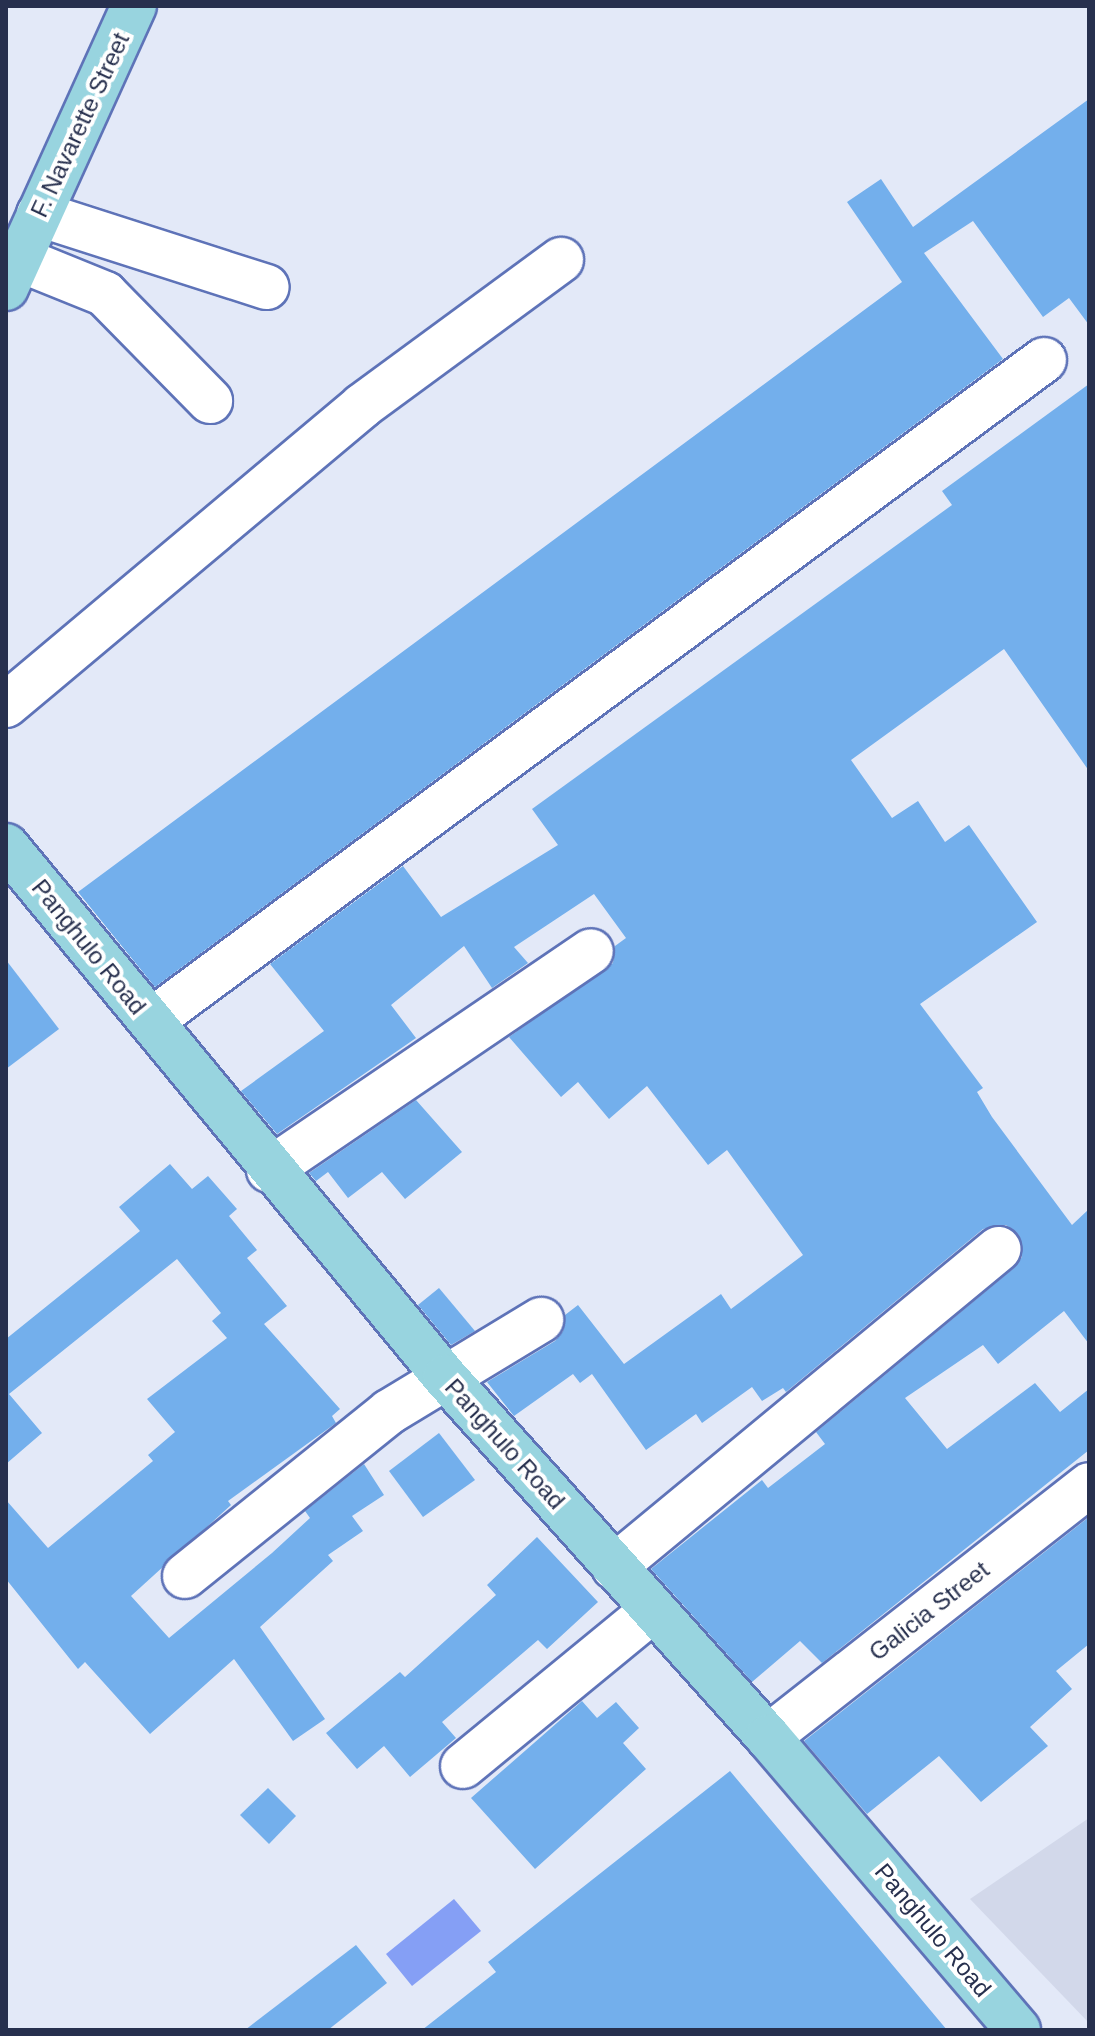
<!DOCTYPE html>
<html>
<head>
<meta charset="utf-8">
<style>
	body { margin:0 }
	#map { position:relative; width:1095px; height:2036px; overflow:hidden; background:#e3e9f8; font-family:Helvetica,sans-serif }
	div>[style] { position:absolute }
	.built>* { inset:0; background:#d2d8ea }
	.water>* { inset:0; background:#859ff5 }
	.building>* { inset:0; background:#73afec }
	.roads { filter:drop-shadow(2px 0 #5e73b8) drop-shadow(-2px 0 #5e73b8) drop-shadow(0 2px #5e73b8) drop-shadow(0 -2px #5e73b8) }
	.minor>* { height:44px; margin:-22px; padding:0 22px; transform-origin:22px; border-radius:22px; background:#fff }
	.major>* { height:44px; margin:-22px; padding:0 22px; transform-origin:22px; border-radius:22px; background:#98d4df }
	span { translate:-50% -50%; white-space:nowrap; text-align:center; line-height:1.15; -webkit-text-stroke:8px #fff; paint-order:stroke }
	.street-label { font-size:24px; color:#27304e }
	.frame { position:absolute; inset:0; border:8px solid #27304e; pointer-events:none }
</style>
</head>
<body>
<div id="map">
	<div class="built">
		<i style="clip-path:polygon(1089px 1818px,1089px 2023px,970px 1899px)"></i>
	</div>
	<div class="water">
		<i style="clip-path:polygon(454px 1899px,481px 1931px,412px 1986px,386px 1954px)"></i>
	</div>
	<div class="building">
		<i style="clip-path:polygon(1089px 99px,1089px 325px,1069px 298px,1043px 317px,973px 221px,924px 253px,1003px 359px,155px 987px,78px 892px,902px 282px,847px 202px,881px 179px,913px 227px)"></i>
		<i style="clip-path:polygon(1089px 384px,1089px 771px,1004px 649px,851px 760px,892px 818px,918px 801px,945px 842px,969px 825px,1037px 922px,920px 1004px,983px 1088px,977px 1092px,992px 1117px,1072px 1225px,1089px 1209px,1089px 1344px,1064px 1311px,998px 1364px,983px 1345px,905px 1398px,947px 1449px,1035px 1383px,1060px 1412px,1089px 1389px,1089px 1450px,822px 1663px,800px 1641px,752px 1682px,651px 1569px,762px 1480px,768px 1488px,825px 1444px,816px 1432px,1014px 1268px,1022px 1257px,1018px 1234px,1006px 1225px,983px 1229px,786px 1392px,783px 1388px,762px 1401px,752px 1387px,702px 1423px,696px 1414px,646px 1450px,592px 1374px,580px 1383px,573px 1374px,514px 1416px,487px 1382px,555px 1341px,563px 1331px,565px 1315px,578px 1305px,624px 1364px,721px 1294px,731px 1309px,803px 1255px,727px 1150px,708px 1165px,647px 1086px,609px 1119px,578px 1082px,561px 1097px,509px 1037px,613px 963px,615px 946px,626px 938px,594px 894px,514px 947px,528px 963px,492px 988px,464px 946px,391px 1005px,416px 1038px,277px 1134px,241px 1091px,324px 1031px,270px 964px,403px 866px,441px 917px,558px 845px,532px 809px,952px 505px,942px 491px)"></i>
		<i style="clip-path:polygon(6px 960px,59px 1029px,6px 1069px)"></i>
		<i style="clip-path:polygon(416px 1100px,462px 1152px,405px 1199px,382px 1172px,348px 1198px,328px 1172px,316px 1181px,309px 1173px)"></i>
		<i style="clip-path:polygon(170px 1164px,192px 1189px,208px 1176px,237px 1209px,229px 1216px,257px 1250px,247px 1258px,287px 1306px,264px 1324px,340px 1409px,332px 1416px,336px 1423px,228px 1501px,231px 1505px,131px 1596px,169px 1638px,272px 1553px,310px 1518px,305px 1511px,364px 1464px,384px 1495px,352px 1516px,363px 1531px,328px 1555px,333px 1561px,260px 1627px,325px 1719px,293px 1741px,234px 1659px,150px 1734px,85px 1662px,78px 1669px,6px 1579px,6px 1500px,48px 1548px,153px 1461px,148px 1455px,175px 1432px,147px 1399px,227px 1338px,212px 1321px,221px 1313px,177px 1259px,9px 1394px,42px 1433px,6px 1464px,6px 1339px,140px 1231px,119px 1207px)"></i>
		<i style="clip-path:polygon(439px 1288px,475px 1331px,451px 1345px,418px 1305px)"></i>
		<i style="clip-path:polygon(439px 1433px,475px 1480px,423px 1517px,389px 1471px)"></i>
		<i style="clip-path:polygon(1089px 1517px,1089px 1644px,1056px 1671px,1072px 1689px,1030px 1727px,1048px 1746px,981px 1802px,939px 1756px,867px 1814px,804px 1741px)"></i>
		<i style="clip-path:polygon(537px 1537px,598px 1602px,547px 1649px,538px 1640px,442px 1722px,456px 1738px,410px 1777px,384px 1746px,357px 1769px,326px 1733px,400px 1672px,405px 1677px,496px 1595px,487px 1585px)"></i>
		<i style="clip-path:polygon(582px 1701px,597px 1718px,616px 1702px,639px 1728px,623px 1743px,646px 1769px,535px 1869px,471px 1798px)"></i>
		<i style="clip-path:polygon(730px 1771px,947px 2030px,422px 2030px,496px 1972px,488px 1962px)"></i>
		<i style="clip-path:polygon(268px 1788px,296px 1816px,269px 1844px,240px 1815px)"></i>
		<i style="clip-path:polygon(356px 1945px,387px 1983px,328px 2030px,245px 2030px)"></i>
	</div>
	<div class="roads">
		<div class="minor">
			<i style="left:39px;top:214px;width:239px;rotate:17.8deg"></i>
			<i style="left:19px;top:259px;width:93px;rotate:22.1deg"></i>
			<i style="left:105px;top:294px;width:150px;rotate:45.5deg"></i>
			<i style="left:6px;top:705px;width:465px;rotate:-40deg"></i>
			<i style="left:362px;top:406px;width:247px;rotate:-36.3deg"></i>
			<i style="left:151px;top:1021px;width:1111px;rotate:-36.51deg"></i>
			<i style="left:269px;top:1170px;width:389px;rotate:-34.2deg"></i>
			<i style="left:614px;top:1567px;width:499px;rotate:-39.6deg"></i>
			<i style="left:185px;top:1576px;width:262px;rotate:-38.8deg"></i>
			<i style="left:389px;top:1412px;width:178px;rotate:-31.2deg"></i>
			<i style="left:768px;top:1737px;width:408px;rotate:-38.1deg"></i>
			<i style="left:463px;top:1766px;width:246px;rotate:-39.4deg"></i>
		</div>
		<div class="major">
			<i style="left:6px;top:288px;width:310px;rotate:-65.6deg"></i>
			<i style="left:6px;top:846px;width:689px;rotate:50.42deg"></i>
			<i style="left:445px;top:1377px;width:484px;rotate:48.1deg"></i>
			<i style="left:768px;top:1737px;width:385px;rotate:49.5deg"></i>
		</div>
	</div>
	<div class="street-label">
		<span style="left:80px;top:125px;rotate:-65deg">F. Navarette Street</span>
		<span style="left:89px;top:947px;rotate:51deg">Panghulo Road</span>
		<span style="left:505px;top:1444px;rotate:48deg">Panghulo Road</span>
		<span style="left:929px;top:1611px;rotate:-38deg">Galicia Street</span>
		<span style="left:933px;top:1930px;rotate:50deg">Panghulo Road</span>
	</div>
	<div class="frame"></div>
</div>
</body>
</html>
